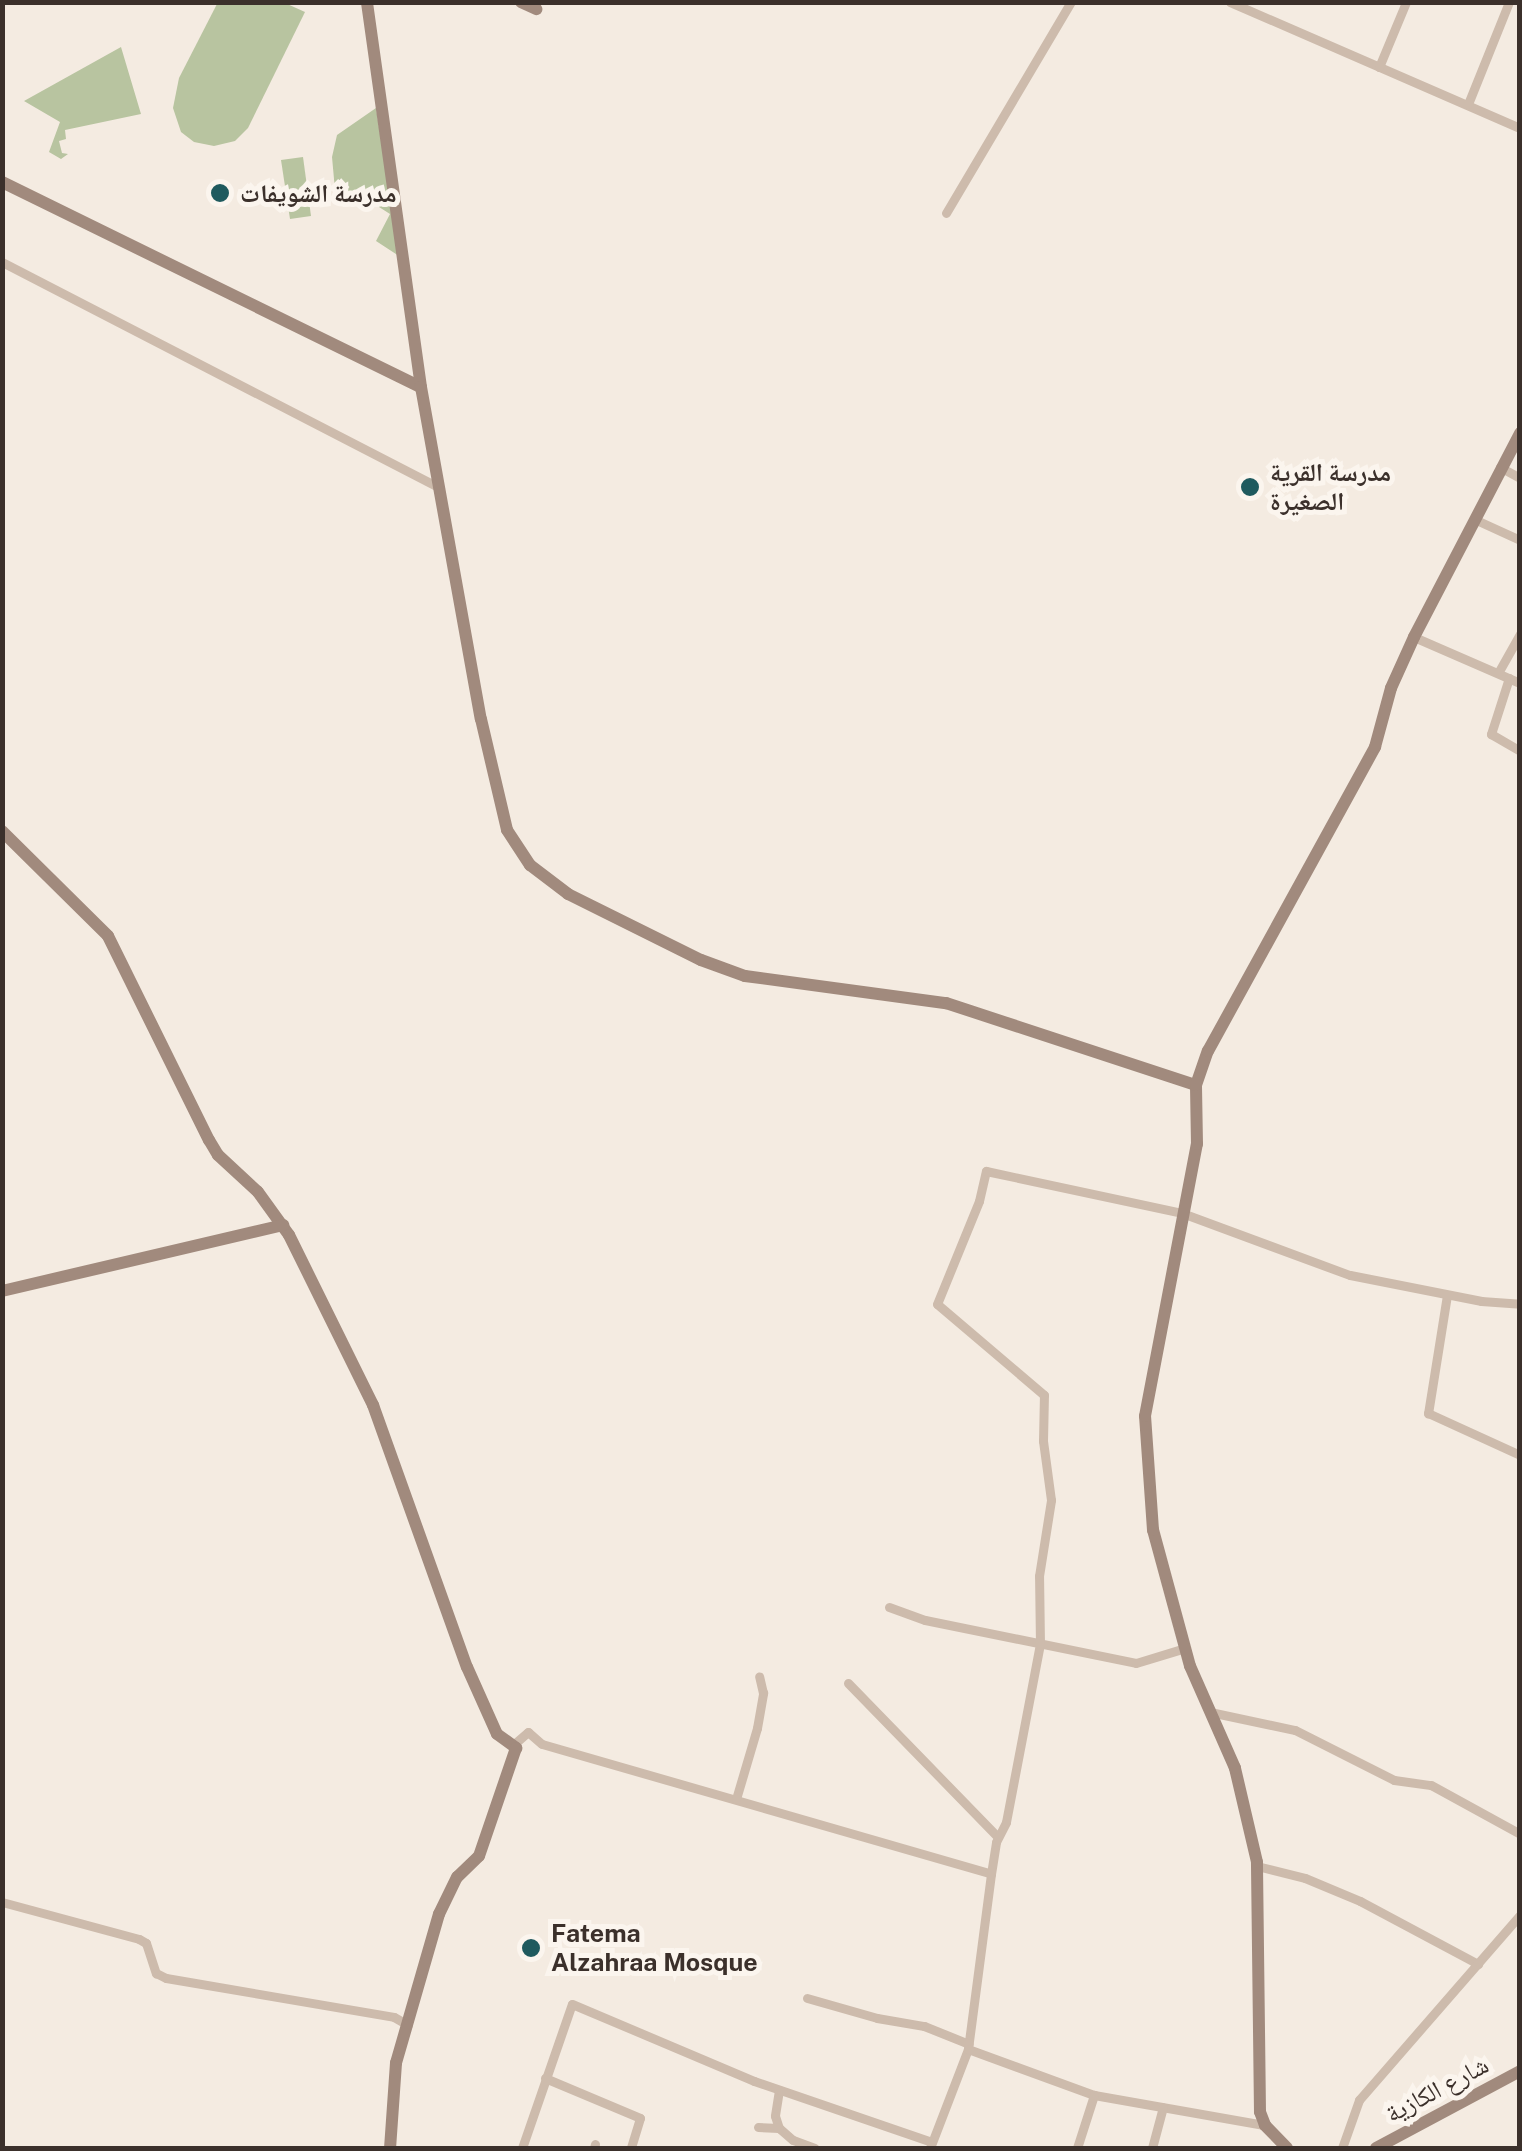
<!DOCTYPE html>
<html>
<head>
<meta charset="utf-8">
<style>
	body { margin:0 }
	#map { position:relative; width:1522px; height:2151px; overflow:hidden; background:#f4ebe1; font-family:"Public Sans","Noto Naskh Arabic",sans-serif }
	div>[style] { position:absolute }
	.green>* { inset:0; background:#b8c4a0 }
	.street>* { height:9px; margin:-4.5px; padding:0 4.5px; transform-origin:4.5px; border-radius:4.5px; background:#cdbbac }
	.secondary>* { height:12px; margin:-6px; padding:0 6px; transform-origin:6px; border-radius:6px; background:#a18a7d }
	.dots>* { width:28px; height:28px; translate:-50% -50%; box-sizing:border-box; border:5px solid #fbf5ee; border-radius:50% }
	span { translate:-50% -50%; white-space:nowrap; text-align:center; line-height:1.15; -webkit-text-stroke:10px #fbf5ee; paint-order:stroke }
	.poi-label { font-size:25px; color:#3b302b; font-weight:700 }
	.left { translate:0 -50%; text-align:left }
	.street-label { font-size:25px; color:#3b302b }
	.frame { position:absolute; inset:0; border:5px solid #3b302b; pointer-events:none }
</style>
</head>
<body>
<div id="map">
	<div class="green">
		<i style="clip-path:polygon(218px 2px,285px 3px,305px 12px,248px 128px,235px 141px,214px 146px,194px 142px,181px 132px,173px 108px,179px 78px)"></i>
		<i style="clip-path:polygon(121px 47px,141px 114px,65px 130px,66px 139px,59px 141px,62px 153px,68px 154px,61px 159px,49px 152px,60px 122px,24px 101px)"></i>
		<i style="clip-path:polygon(376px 108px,399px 256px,376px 241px,390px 214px,379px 207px,380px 201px,353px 195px,346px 206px,336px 201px,332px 157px,337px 135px)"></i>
		<i style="clip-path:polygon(303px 157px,311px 216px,290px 219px,281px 160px)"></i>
	</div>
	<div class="street">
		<i style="left:1230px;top:2px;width:316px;rotate:23.5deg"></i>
		<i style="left:1379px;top:67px;width:70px;rotate:-67.4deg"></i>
		<i style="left:1468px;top:104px;width:110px;rotate:-68.1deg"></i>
		<i style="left:946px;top:213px;width:245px;rotate:-59.4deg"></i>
		<i style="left:2px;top:262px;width:493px;rotate:27.3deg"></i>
		<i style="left:1500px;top:467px;width:23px;rotate:29deg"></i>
		<i style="left:1474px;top:519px;width:51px;rotate:24.5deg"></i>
		<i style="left:1414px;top:637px;width:116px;rotate:23.5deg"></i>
		<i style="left:1498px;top:673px;width:45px;rotate:-60.6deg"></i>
		<i style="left:1509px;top:678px;width:59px;rotate:107.8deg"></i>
		<i style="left:1491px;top:734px;width:34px;rotate:30deg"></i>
		<i style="left:1447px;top:1295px;width:120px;rotate:99.1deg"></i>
		<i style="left:1428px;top:1413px;width:101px;rotate:24.5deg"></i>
		<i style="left:889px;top:1607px;width:38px;rotate:20deg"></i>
		<i style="left:925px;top:1620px;width:215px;rotate:11.5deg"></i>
		<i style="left:1136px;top:1663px;width:51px;rotate:-17deg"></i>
		<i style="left:848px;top:1683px;width:215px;rotate:45.8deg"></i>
		<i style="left:1210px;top:1712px;width:87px;rotate:12deg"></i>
		<i style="left:1295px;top:1730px;width:111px;rotate:26.8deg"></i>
		<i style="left:1394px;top:1780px;width:37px;rotate:8deg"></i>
		<i style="left:1431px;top:1785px;width:102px;rotate:28.8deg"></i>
		<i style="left:513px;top:1745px;width:20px;rotate:-41deg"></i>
		<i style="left:528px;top:1732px;width:18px;rotate:41deg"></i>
		<i style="left:542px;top:1744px;width:467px;rotate:16.1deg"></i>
		<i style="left:991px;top:1874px;width:177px;rotate:97.5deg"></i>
		<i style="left:968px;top:2049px;width:106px;rotate:111deg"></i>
		<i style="left:736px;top:1799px;width:74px;rotate:-73.5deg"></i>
		<i style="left:757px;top:1728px;width:36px;rotate:-80deg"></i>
		<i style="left:763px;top:1693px;width:17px;rotate:-103deg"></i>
		<i style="left:1257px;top:1866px;width:49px;rotate:14deg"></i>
		<i style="left:1305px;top:1878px;width:60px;rotate:22.7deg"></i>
		<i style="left:1360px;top:1901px;width:134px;rotate:28.1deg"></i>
		<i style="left:991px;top:1874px;width:32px;rotate:-81deg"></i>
		<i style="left:996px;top:1842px;width:22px;rotate:-63deg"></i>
		<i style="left:1006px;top:1822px;width:181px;rotate:-79.2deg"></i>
		<i style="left:1040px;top:1644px;width:68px;rotate:-90.8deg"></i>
		<i style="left:1039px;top:1576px;width:77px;rotate:-81deg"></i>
		<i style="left:1051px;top:1500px;width:60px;rotate:-97.7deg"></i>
		<i style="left:1043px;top:1441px;width:46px;rotate:-88.8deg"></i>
		<i style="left:1044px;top:1395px;width:140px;rotate:-139.6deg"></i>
		<i style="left:937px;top:1304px;width:111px;rotate:-67.8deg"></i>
		<i style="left:979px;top:1201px;width:31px;rotate:-77deg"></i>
		<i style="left:986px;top:1171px;width:200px;rotate:12.1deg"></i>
		<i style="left:1182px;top:1213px;width:179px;rotate:20.3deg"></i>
		<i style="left:1350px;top:1275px;width:134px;rotate:11.2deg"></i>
		<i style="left:1481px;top:1301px;width:39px;rotate:4deg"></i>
		<i style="left:2px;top:1902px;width:142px;rotate:15.1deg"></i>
		<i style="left:139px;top:1939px;width:8px;rotate:30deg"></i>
		<i style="left:146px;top:1943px;width:32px;rotate:72deg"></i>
		<i style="left:156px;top:1973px;width:11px;rotate:27deg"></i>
		<i style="left:166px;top:1978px;width:231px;rotate:9.7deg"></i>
		<i style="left:394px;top:2017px;width:16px;rotate:30deg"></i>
		<i style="left:807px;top:1998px;width:73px;rotate:15.9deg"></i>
		<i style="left:877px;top:2018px;width:48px;rotate:9.7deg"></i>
		<i style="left:924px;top:2026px;width:48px;rotate:21.8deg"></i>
		<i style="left:968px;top:2049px;width:134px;rotate:20.1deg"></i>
		<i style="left:1094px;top:2095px;width:174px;rotate:10deg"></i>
		<i style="left:545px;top:2078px;width:103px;rotate:22.8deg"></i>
		<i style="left:640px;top:2118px;width:31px;rotate:107deg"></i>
		<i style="left:779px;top:2090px;width:26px;rotate:99deg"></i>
		<i style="left:775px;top:2116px;width:13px;rotate:72deg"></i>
		<i style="left:779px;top:2128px;width:18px;rotate:41deg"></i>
		<i style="left:793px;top:2140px;width:23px;rotate:20deg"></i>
		<i style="left:758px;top:2127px;width:21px;rotate:3deg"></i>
		<i style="left:522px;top:2148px;width:152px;rotate:-70.9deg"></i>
		<i style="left:572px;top:2004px;width:198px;rotate:22.9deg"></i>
		<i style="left:754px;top:2081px;width:188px;rotate:18.9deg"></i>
		<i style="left:594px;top:2148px;width:4px;rotate:-76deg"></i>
		<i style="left:1077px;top:2148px;width:56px;rotate:-72.2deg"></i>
		<i style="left:1152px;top:2148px;width:42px;rotate:-75deg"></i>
		<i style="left:1342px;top:2148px;width:51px;rotate:-70.5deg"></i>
		<i style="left:1359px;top:2100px;width:245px;rotate:-49deg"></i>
	</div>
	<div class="secondary">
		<i style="left:521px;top:2px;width:17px;rotate:25deg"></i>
		<i style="left:2px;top:182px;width:466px;rotate:26.1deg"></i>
		<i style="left:421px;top:387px;width:389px;rotate:-98deg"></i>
		<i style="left:421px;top:387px;width:337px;rotate:79.8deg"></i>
		<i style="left:481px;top:719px;width:114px;rotate:76.8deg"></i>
		<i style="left:507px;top:830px;width:42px;rotate:56.7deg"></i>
		<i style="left:530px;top:865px;width:48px;rotate:37.3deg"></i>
		<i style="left:568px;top:894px;width:148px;rotate:26.4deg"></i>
		<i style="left:701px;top:960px;width:47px;rotate:20deg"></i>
		<i style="left:745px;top:976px;width:203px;rotate:7.7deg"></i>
		<i style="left:946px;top:1003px;width:263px;rotate:18.2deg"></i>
		<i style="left:2px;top:831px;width:149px;rotate:44.7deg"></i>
		<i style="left:108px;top:936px;width:228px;rotate:63.7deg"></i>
		<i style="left:209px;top:1140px;width:17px;rotate:59deg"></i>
		<i style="left:218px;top:1155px;width:54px;rotate:42.8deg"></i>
		<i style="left:258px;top:1192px;width:53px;rotate:54.2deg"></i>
		<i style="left:289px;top:1235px;width:190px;rotate:63.7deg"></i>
		<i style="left:373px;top:1405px;width:278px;rotate:70.3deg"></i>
		<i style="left:467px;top:1667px;width:73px;rotate:65.9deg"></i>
		<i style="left:497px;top:1734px;width:24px;rotate:36deg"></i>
		<i style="left:516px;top:1748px;width:114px;rotate:108.9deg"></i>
		<i style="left:479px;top:1856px;width:30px;rotate:136deg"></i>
		<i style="left:457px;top:1877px;width:41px;rotate:115.9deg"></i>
		<i style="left:439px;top:1914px;width:155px;rotate:106.1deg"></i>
		<i style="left:396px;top:2063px;width:85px;rotate:94deg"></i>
		<i style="left:2px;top:1291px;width:289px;rotate:-13.2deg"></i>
		<i style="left:1287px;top:2148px;width:32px;rotate:-134deg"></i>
		<i style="left:1265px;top:2125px;width:14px;rotate:-111deg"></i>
		<i style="left:1260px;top:2112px;width:250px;rotate:-90.7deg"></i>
		<i style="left:1257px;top:1862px;width:97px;rotate:-103.2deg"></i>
		<i style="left:1235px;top:1768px;width:111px;rotate:-113.8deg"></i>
		<i style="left:1190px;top:1666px;width:141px;rotate:-105.2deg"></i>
		<i style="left:1153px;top:1530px;width:114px;rotate:-94deg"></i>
		<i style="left:1145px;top:1416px;width:277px;rotate:-79.2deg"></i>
		<i style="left:1197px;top:1144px;width:59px;rotate:-91deg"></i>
		<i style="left:1196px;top:1085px;width:36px;rotate:-71deg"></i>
		<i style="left:1208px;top:1051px;width:347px;rotate:-61.2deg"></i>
		<i style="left:1375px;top:747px;width:61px;rotate:-74.8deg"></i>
		<i style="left:1391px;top:688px;width:56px;rotate:-65.7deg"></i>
		<i style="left:1414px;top:637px;width:230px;rotate:-62.5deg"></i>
		<i style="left:1376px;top:2148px;width:163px;rotate:-28.1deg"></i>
	</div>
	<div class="dots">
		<i style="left:220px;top:193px;background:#1f5a5e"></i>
		<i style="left:1250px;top:487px;background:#1f5a5e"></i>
		<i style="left:531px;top:1948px;background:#1f5a5e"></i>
	</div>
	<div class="poi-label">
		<span class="left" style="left:240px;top:193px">مدرسة الشويفات</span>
		<span class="left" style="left:1270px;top:487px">مدرسة القرية<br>الصغيرة</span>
		<span class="left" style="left:551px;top:1948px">Fatema<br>Alzahraa Mosque</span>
	</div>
	<div class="street-label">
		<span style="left:1437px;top:2089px;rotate:-28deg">شارع الكازية</span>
	</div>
	<div class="frame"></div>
</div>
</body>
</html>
